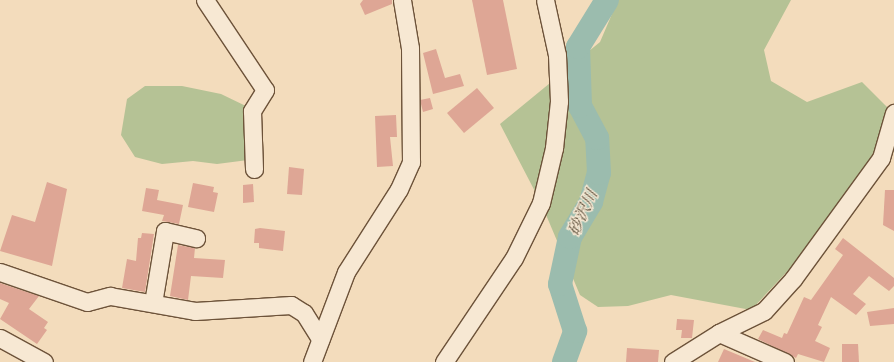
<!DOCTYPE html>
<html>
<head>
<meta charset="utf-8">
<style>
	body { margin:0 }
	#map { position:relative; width:894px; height:362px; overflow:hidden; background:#f3dcbc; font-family:"IM FELL French Canon","Noto Serif JP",serif }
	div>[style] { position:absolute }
	.green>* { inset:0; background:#b5c295 }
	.river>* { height:24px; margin:-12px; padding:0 12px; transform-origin:12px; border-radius:12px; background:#9bbcae }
	.building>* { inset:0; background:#dea695 }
	.roads { filter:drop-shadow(1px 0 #6d533a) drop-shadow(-1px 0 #6d533a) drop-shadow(0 1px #6d533a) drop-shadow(0 -1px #6d533a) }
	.minor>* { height:17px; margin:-8.5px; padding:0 8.5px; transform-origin:8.5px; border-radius:8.5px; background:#f7e8d3 }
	span { translate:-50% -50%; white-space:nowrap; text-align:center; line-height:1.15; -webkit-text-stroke:3px #f7e8d3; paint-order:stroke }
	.water-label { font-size:16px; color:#574b37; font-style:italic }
</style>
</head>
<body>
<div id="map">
	<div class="green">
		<i style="clip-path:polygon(618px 0,791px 0,764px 50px,771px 81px,807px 102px,862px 82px,894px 114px,841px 214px,751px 310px,671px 295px,628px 306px,598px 307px,580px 295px,541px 203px,500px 124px,600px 42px)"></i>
		<i style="clip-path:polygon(145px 86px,182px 86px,221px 94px,250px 108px,248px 160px,217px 164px,193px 161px,162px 164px,135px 157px,121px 135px,127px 99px)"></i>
	</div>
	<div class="river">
		<i style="left:564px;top:362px;width:33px;rotate:-70deg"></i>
		<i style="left:575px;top:331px;width:49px;rotate:-107.7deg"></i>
		<i style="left:560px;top:284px;width:48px;rotate:-78deg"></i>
		<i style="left:570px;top:237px;width:41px;rotate:-59deg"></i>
		<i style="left:591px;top:202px;width:30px;rotate:-75deg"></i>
		<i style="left:599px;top:173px;width:35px;rotate:-93deg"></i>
		<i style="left:597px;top:138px;width:36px;rotate:-118deg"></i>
		<i style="left:580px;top:106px;width:59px;rotate:-91.9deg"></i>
		<i style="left:578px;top:47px;width:55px;rotate:-58.3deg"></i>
	</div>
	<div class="building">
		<i style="clip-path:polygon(363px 0,392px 0,392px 4px,365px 15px,360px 4px)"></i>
		<i style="clip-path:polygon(472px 0,503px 0,517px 69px,487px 75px)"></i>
		<i style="clip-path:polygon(436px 49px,445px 78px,460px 74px,464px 86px,433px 94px,423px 53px)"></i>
		<i style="clip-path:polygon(477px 88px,494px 108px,464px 133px,447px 113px)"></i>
		<i style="clip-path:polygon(430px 98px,433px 109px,423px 112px,420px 100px)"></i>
		<i style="clip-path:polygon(396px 115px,397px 137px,390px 137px,393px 166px,377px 167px,375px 116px)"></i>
		<i style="clip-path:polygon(289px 167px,304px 169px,302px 195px,287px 194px)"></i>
		<i style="clip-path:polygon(47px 182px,67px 189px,52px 266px,0 251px,12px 215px,35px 222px)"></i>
		<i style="clip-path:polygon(193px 183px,214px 187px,213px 192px,218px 193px,214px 212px,188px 207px)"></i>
		<i style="clip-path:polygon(253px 184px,254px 202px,243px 203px,243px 185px)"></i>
		<i style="clip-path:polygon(146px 188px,159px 190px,157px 200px,183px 205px,179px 224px,162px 221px,164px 215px,142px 211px)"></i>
		<i style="clip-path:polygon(885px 190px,894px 190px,894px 231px,883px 225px)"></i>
		<i style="clip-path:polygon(260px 228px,285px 231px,283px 251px,259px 248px,259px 243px,254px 243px,255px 229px)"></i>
		<i style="clip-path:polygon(142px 233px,154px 234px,145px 292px,122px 288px,127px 259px,136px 261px,138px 238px,141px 238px)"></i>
		<i style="clip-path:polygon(843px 238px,894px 278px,894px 286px,889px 291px,869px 276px,853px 294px,866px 304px,856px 315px,831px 297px,818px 325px,822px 327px,815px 341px,830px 348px,824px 362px,798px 354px,796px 358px,758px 339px,763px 330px,782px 338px,784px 333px,787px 334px,804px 297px,811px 300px,843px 255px,835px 249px)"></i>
		<i style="clip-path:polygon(178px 245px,195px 248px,194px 258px,225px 260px,223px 278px,191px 276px,188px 300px,170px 296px)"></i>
		<i style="clip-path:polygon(0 283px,39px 296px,29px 309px,48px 322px,44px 328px,47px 330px,37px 344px,0 319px,9px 303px,0 299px)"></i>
		<i style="clip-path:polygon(894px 308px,894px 324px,870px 326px,867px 312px)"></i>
		<i style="clip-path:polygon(677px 319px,694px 320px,692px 338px,681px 338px,682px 330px,676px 330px)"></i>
		<i style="clip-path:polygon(842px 344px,858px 344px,859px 362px,842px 362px)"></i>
		<i style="clip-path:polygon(627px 348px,659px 350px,658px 362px,626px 362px)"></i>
		<i style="clip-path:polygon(724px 349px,755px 362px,718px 362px)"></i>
	</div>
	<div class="roads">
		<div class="minor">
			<i style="left:205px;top:0;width:108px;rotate:56.3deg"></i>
			<i style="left:265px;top:90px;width:25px;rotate:122deg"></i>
			<i style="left:252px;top:111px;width:58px;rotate:88deg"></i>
			<i style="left:0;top:272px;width:92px;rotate:19deg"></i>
			<i style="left:87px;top:302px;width:24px;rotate:-15deg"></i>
			<i style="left:110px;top:296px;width:86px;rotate:10deg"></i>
			<i style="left:195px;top:311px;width:96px;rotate:-3.6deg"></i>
			<i style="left:291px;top:305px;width:15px;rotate:32deg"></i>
			<i style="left:304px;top:313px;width:31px;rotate:58deg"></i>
			<i style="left:153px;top:303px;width:73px;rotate:-80.5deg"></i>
			<i style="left:165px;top:231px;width:32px;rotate:13deg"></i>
			<i style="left:719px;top:333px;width:72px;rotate:23.7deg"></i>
			<i style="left:0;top:338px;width:50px;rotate:28.6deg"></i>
			<i style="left:312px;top:362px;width:96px;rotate:-69.3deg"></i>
			<i style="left:346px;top:272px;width:98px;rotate:-57.4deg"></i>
			<i style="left:399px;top:189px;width:30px;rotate:-66deg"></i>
			<i style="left:411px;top:162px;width:114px;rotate:-90.5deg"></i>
			<i style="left:410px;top:48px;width:49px;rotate:-99.5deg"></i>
			<i style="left:444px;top:362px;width:125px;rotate:-56.1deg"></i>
			<i style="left:514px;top:258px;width:61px;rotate:-63.9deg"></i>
			<i style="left:541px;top:203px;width:57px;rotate:-76.7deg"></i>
			<i style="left:554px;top:148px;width:47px;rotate:-83.9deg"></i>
			<i style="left:559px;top:101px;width:46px;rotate:-92.5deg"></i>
			<i style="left:557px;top:55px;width:56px;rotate:-102.3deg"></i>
			<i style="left:673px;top:362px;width:54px;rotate:-32.2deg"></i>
			<i style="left:719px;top:333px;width:50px;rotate:-26.1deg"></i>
			<i style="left:764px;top:311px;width:43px;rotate:-47.8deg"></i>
			<i style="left:793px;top:279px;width:150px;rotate:-54deg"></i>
			<i style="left:881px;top:158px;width:47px;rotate:-73.9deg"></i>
		</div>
	</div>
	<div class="water-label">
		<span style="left:583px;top:213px;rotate:-65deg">砂沢川</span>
	</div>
</div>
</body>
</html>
